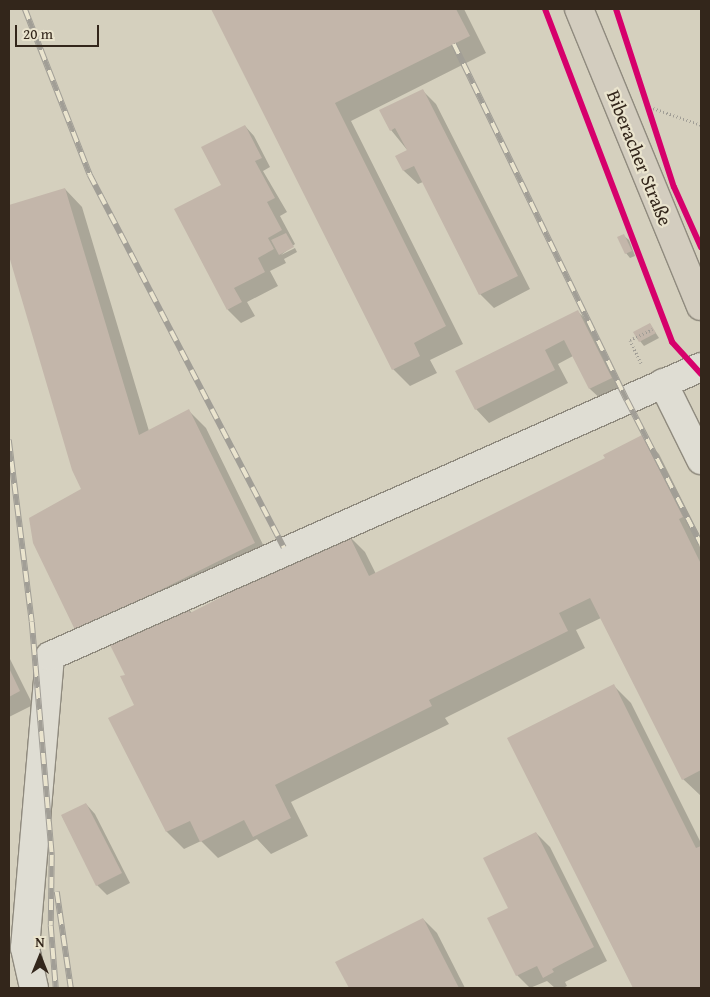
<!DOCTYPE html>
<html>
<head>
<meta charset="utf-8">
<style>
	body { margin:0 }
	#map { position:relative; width:710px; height:997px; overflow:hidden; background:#d5d0be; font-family:"Gentium Book Plus",serif }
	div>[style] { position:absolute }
	.shadow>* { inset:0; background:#0003 }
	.building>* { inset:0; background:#c3b6aa }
	.path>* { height:3px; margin-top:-1.5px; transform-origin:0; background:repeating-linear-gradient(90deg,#a19e96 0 1px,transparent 0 3.5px) }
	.roads { filter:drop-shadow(1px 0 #8f8a7e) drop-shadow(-1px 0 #8f8a7e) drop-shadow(0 1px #8f8a7e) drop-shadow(0 -1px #8f8a7e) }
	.minor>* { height:28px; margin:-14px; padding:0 14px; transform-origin:14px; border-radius:14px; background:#dfddd3 }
	.major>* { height:28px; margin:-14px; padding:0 14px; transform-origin:14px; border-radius:14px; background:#d3cdbf }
	.rail>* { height:5.5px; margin-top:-2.75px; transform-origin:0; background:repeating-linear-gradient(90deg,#eae4ce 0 11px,#a19e96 0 22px); box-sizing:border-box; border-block:1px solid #a19e96 }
	.cycleway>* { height:6px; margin:-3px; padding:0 3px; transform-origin:3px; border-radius:3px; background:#d6006c }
	span { translate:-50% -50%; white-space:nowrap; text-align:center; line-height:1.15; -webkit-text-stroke:4.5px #eae4ce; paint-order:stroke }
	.street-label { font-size:19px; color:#33261b }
	.frame { position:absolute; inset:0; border:10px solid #33261b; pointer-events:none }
	.north { position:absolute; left:15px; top:932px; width:50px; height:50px; -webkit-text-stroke:4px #eae4ce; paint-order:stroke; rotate:0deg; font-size:14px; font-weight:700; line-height:20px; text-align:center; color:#33261b }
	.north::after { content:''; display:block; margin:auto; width:18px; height:22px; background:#33261b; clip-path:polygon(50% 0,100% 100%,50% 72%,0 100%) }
	.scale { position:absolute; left:15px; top:25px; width:84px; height:22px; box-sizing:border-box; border:2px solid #33261b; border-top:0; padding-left:6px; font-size:15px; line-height:18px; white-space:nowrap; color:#33261b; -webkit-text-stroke:4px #eae4ce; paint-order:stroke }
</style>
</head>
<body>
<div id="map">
	<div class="shadow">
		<i style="clip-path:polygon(212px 9px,464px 9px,486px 53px,351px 121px,463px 344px,430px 360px,437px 373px,410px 386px,393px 369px)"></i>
		<i style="clip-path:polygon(422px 90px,436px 104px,530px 289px,494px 308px,480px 294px,423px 182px,418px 184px,404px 171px,397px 156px,408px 151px,391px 130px)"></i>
		<i style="clip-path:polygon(245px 126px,254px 136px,270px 167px,263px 171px,287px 212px,280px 216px,295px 244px,281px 255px,295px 248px,297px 252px,284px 259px,286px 263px,270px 271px,278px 286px,247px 302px,255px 316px,241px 323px,228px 310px,223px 185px)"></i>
		<i style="clip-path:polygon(65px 189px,82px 207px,149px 431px,189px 411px,206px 428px,271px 561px,184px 604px,192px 613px,348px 535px,365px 552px,376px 574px,607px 459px,642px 437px,659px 454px,699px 534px,695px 537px,701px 549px,701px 796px,683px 779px,601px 618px,576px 630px,585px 648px,445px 718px,449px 724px,291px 802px,308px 836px,271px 854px,257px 839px,218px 858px,201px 841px,184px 849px,167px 832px,110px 718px,136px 705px,83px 490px,73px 470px,9px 252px,9px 206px)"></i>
		<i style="clip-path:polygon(624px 236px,629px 240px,635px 256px,630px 258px,626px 253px)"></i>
		<i style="clip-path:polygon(578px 312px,592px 325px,625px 392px,604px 402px,590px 389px,573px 356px,558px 364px,568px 383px,489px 423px,476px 409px)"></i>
		<i style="clip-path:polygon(650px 324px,659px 338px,644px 346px,640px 341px)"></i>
		<i style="clip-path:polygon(9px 657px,33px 705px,9px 717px)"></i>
		<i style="clip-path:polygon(614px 686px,631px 703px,701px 843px,701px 988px,634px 988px,509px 738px)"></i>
		<i style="clip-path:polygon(86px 804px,95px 814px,130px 883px,107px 895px,97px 885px,62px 816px)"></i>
		<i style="clip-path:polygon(536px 833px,550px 847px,607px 961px,565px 982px,567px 986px,563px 988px,555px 988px,547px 981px,530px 988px,517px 975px,510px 908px)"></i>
		<i style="clip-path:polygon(423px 919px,437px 933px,465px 988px,350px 988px,337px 962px)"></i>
	</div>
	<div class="building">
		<i style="clip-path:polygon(211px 9px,456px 9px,470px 36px,335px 103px,446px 326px,414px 343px,420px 356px,392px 370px)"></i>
		<i style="clip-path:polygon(423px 89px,518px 276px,479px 295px,414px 166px,403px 171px,395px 156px,407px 150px,395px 128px,390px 131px,379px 110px)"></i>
		<i style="clip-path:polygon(245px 125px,262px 158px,255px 161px,275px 198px,267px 202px,282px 230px,268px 238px,274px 249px,258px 258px,265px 272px,234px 288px,242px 302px,227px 310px,174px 209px,221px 185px,201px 147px)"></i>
		<i style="clip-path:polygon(65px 188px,139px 435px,189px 409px,255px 543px,76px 632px,33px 543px,29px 518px,81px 489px,72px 470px,9px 256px,9px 205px)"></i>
		<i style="clip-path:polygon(286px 233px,294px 247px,279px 255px,271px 240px)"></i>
		<i style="clip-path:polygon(624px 234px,632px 251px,625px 254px,617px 237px)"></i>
		<i style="clip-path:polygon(578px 310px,612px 378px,589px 389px,564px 340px,545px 350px,555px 370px,475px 410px,455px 371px)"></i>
		<i style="clip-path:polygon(650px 323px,656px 333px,639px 342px,633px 332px)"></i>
		<i style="clip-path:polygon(642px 435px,683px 517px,679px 519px,701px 564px,701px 770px,682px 780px,590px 598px,559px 613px,568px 631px,429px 700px,432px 706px,275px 785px,291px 818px,253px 837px,244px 820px,200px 842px,190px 821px,166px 832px,108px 718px,134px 705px,120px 676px,125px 675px,109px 643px,186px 604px,190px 613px,348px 533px,369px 576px,605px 458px,603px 455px)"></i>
		<i style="clip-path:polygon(9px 668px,20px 691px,9px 697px)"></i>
		<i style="clip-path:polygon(614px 684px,696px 848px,701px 846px,701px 988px,633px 988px,507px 738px)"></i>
		<i style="clip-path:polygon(86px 803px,122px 873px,96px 886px,61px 815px)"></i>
		<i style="clip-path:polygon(536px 832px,594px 947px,552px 969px,554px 972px,543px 978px,537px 966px,516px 976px,487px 918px,508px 908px,483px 858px)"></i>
		<i style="clip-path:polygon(423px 918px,459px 988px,349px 988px,335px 962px)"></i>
	</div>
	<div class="path">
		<i style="left:650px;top:107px;width:54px;rotate:19.4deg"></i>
		<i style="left:641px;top:363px;width:25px;rotate:-116deg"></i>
		<i style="left:630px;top:340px;width:25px;rotate:-26deg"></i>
	</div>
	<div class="roads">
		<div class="minor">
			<i style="left:663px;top:383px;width:86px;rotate:63.7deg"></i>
			<i style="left:34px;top:988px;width:41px;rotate:-102.7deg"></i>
			<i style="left:25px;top:948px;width:293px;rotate:-85.1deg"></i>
			<i style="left:50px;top:656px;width:712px;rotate:-23.94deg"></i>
		</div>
		<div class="major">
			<i style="left:579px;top:9px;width:321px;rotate:67.7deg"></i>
		</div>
	</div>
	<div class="rail">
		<i style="left:25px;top:9px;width:178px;rotate:68.6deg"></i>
		<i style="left:90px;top:175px;width:420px;rotate:62.5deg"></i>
		<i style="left:454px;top:44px;width:396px;rotate:64.1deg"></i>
		<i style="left:627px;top:400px;width:162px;rotate:62.8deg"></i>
		<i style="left:9px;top:440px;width:183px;rotate:82.8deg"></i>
		<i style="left:32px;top:622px;width:234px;rotate:85.1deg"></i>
		<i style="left:52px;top:855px;width:71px;rotate:90.8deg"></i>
		<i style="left:51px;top:926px;width:62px;rotate:85.4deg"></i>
		<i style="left:57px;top:892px;width:97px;rotate:81.7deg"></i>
	</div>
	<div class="cycleway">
		<i style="left:545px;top:9px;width:356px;rotate:69.1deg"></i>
		<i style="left:672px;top:342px;width:43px;rotate:47.8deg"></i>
		<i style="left:616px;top:9px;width:187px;rotate:72deg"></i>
		<i style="left:674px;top:187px;width:66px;rotate:65.8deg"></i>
	</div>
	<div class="street-label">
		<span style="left:639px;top:158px;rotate:68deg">Biberacher Straße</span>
	</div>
	<div class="frame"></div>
	<div class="north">N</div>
	<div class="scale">20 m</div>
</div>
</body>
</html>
